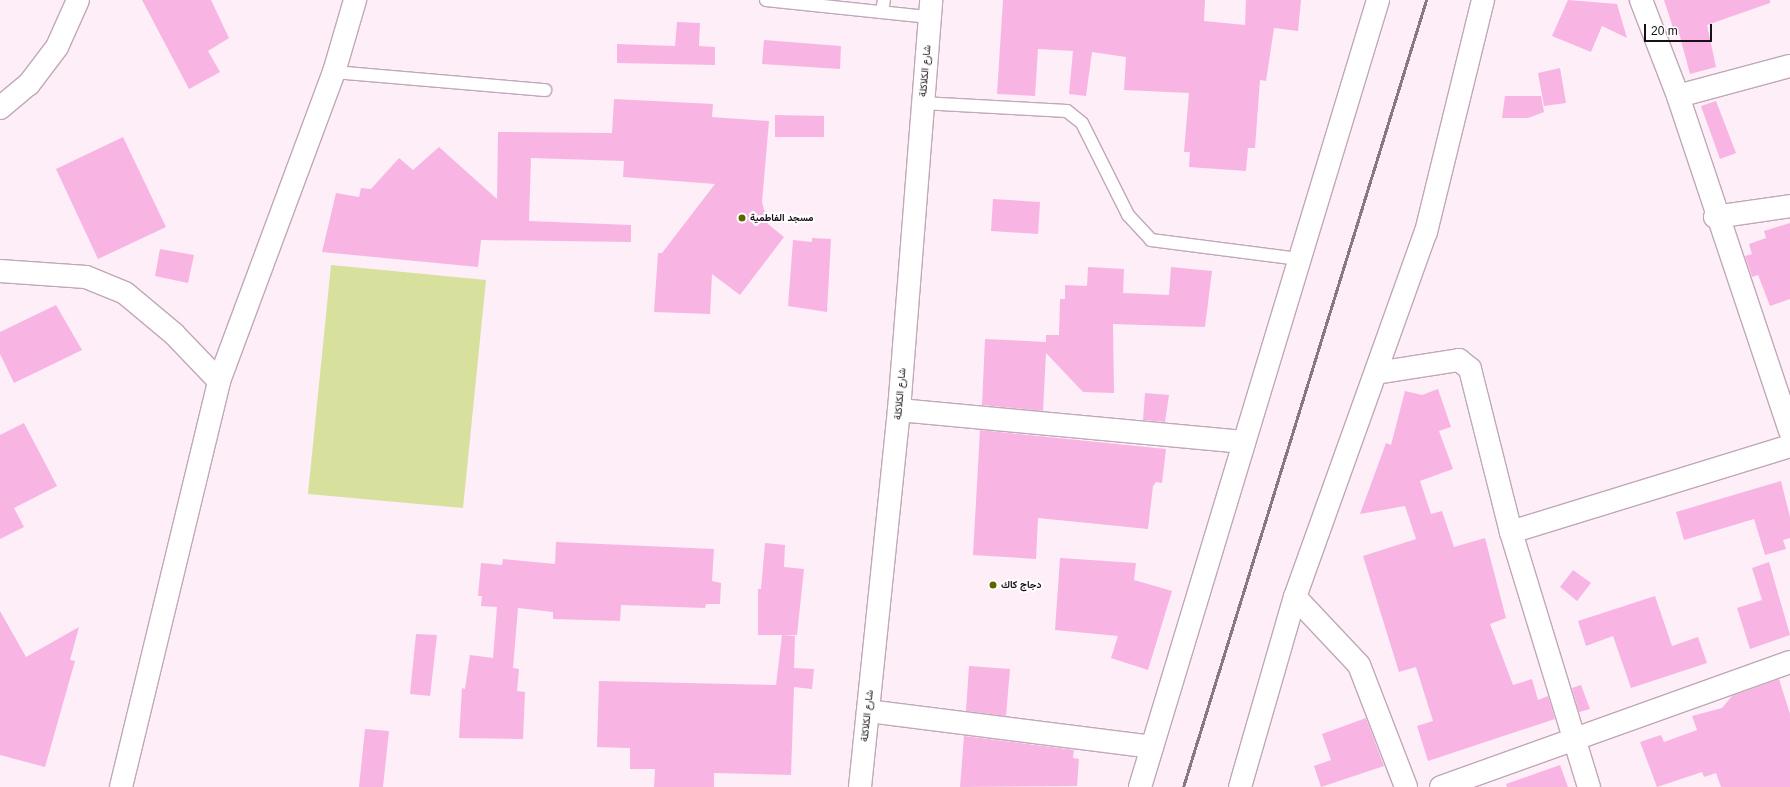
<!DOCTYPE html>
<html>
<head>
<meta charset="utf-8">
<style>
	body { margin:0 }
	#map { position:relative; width:1790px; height:787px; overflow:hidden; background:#fdeef8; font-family:Arial,Vazirmatn,sans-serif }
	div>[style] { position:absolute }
	.green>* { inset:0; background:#d8e09d }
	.building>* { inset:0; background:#f8b5e4 }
	.roads { filter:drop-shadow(1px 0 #c0a8b8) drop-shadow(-1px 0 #c0a8b8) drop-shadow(0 1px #c0a8b8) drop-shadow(0 -1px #c0a8b8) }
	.service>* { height:12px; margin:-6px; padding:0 6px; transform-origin:6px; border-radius:6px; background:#fff }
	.minor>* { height:22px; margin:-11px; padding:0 11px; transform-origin:11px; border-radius:11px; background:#fff }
	.tertiary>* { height:22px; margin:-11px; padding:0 11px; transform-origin:11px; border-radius:11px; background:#fff }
	.primary>* { height:22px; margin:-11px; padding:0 11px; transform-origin:11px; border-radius:11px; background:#fff }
	.rail>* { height:3px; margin:-1.5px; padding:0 1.5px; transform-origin:1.5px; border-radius:1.5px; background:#857a81 }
	.dots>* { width:11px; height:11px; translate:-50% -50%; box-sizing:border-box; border:2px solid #fff; border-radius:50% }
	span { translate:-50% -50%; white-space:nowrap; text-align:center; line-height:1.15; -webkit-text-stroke:4px #fff; paint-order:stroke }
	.street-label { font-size:10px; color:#181016 }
	.poi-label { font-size:10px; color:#181016; font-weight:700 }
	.left { translate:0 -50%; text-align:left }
	.scale { position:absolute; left:1644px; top:24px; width:68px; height:18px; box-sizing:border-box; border:2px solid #181016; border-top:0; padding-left:5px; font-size:12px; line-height:14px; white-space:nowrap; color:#181016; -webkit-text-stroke:3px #fff; paint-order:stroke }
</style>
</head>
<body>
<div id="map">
	<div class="green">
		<i style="clip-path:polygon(331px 265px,486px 280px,463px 508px,308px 494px)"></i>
	</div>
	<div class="building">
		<i style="clip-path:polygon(142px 0,211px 0,229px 38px,208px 51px,220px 72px,189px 89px)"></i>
		<i style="clip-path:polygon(1003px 0,1205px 0,1204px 21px,1245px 25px,1246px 0,1301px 0,1298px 31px,1274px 28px,1266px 81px,1260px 80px,1255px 148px,1248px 148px,1246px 171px,1189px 167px,1190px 152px,1184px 152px,1189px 93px,1124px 90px,1126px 57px,1092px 52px,1086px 96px,1069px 94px,1073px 51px,1038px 49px,1035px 96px,997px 94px)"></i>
		<i style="clip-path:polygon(1568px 0,1617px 4px,1627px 38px,1602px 26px,1591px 52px,1552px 36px)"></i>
		<i style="clip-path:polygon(1664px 0,1770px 0,1770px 3px,1707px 25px,1716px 67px,1690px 74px,1679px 33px,1675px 34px)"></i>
		<i style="clip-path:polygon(677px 22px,700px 23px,699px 46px,715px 47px,715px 65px,617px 63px,617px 44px,675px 46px)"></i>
		<i style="clip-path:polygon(764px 40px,841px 46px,840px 69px,762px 64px)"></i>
		<i style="clip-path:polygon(1560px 68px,1566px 103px,1544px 106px,1538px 73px)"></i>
		<i style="clip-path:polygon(1505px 96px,1541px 96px,1544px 112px,1528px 118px,1502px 118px)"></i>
		<i style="clip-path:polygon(614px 99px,713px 104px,712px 117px,769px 121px,762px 202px,768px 224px,784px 237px,740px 295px,712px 274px,710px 314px,654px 312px,658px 253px,662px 253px,715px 184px,623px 177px,624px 161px,531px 158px,529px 221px,631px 225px,631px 242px,481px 240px,478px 267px,322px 252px,336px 193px,359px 197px,361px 188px,371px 189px,399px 158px,413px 170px,439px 147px,497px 199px,498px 132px,612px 133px)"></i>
		<i style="clip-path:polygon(1716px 101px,1736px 153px,1720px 159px,1701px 106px)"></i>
		<i style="clip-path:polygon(775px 115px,824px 116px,824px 137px,775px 137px)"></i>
		<i style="clip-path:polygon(123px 137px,166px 227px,98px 259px,56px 169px)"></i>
		<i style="clip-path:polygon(993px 199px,1040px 202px,1038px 234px,991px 231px)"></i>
		<i style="clip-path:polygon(1790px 223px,1790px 299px,1770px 306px,1758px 275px,1752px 277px,1745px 256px,1752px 254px,1749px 244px,1766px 238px,1764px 231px)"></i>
		<i style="clip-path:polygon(812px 238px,831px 239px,827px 312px,788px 306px,793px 240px,812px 242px)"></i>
		<i style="clip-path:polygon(160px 249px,194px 255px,188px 283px,155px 276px)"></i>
		<i style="clip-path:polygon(1088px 267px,1124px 269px,1123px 293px,1169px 295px,1171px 267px,1212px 271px,1205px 327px,1113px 324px,1114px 393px,1083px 392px,1046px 353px,1043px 411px,982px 405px,985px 339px,1046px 342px,1046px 335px,1059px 335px,1060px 299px,1065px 299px,1065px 285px,1087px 286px)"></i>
		<i style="clip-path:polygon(56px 305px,82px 350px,14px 383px,0 354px,0 332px)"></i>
		<i style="clip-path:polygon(1438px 389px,1451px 427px,1439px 431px,1453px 469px,1420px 481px,1431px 514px,1442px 511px,1454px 547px,1485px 538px,1506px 618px,1490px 624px,1513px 685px,1532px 679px,1538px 700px,1548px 696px,1555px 719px,1428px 761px,1417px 726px,1433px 721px,1416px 667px,1399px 672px,1363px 556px,1416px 539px,1405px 506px,1360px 514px,1386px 443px,1391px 445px,1405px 391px,1422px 395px)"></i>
		<i style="clip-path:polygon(1145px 393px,1169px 395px,1165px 422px,1143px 420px)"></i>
		<i style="clip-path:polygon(24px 423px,57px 486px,14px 508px,24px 527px,0 539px,0 435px)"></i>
		<i style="clip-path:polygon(980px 430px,1166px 449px,1162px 483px,1156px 482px,1153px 486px,1148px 529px,1038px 518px,1036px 559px,973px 555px)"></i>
		<i style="clip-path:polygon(1781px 481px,1790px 517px,1790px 538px,1783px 540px,1786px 549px,1765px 555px,1754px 519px,1684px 540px,1676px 512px)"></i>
		<i style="clip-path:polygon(556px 542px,714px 549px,712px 581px,721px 583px,720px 604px,706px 604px,705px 608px,621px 605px,620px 621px,553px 619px,553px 612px,518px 608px,513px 668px,519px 669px,517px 691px,525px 692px,523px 739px,459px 738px,462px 688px,465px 689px,470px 655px,493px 658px,497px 607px,481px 606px,482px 596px,478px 596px,481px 563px,502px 565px,503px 559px,555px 564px)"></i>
		<i style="clip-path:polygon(765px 543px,785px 545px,784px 567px,804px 569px,797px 635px,758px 635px,758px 589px,761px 589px)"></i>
		<i style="clip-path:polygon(1060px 558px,1136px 563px,1134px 580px,1172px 591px,1148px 670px,1111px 658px,1118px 636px,1055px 630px)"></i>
		<i style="clip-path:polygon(1769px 562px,1790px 635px,1750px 649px,1737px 608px,1762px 600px,1752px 568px)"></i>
		<i style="clip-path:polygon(1573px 570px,1591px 583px,1577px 601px,1560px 587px)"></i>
		<i style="clip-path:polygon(1655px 596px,1672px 646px,1698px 637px,1707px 663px,1631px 688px,1613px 636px,1586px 646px,1578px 621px)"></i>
		<i style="clip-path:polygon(0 611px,26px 657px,79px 627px,70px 660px,75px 661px,45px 767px,0 755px)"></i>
		<i style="clip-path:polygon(416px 634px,437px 635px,430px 696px,410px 694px)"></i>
		<i style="clip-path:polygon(782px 635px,795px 636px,794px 668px,814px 669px,812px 689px,794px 687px,791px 775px,714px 773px,714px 787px,654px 787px,655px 769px,630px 769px,630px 748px,597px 747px,599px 681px,776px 685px)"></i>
		<i style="clip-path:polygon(969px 666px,1010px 669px,1006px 716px,966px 711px)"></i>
		<i style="clip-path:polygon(1779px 679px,1790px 714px,1790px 787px,1721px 787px,1716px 773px,1704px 777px,1702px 772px,1657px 787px,1640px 742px,1661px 735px,1664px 742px,1697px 730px,1692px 716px,1722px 708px,1732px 696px)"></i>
		<i style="clip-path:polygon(1581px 685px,1590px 709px,1579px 712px,1572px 688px)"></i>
		<i style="clip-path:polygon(1366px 718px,1384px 766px,1321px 787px,1314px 766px,1331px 760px,1322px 734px)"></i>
		<i style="clip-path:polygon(365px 729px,389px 731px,383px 787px,359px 787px)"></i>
		<i style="clip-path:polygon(964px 736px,1074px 750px,1073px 758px,1079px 759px,1077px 786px,960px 787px)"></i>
		<i style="clip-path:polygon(1560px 765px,1568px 787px,1507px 787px,1506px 784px)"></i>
	</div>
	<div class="roads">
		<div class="service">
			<i style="left:766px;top:0;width:164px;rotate:6deg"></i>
			<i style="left:882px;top:12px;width:12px;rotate:-81deg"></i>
			<i style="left:334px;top:72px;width:212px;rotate:4.9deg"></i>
			<i style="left:922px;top:103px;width:145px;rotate:3.2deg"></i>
			<i style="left:1067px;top:111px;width:19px;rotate:39deg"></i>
			<i style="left:1082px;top:123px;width:103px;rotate:63.4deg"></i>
			<i style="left:1128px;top:215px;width:34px;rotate:47deg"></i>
			<i style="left:1151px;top:240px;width:149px;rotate:7.3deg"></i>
		</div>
		<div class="minor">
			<i style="left:1641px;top:0;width:103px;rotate:68.9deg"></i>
			<i style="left:1678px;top:96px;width:353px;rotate:71.5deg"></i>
			<i style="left:1678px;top:96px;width:116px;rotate:-15deg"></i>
			<i style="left:0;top:108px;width:38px;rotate:-40deg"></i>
			<i style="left:29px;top:84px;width:46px;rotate:-52.9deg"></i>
			<i style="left:57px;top:47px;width:51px;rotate:-65.9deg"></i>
			<i style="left:1715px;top:217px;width:76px;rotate:-8.3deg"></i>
			<i style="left:0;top:271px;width:86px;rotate:4deg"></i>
			<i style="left:86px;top:277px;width:42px;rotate:22.3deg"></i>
			<i style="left:125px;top:293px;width:64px;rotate:39.9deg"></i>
			<i style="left:174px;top:334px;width:65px;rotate:46.2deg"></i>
			<i style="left:1376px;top:373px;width:84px;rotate:-8.9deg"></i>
			<i style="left:1459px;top:360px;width:14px;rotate:39deg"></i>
			<i style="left:1470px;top:369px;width:168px;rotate:75.9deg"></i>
			<i style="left:1511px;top:532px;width:267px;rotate:73deg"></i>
			<i style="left:899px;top:410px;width:346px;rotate:5.3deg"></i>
			<i style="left:1511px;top:532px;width:292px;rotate:-17.1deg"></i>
			<i style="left:1295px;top:597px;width:93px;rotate:46.7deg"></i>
			<i style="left:1359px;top:665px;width:131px;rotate:68.9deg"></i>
			<i style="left:868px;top:711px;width:286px;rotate:7.2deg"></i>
			<i style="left:121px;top:787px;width:418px;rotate:-76.4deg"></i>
			<i style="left:219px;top:381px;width:330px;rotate:-69.6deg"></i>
			<i style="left:334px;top:72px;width:75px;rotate:-73.7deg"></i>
			<i style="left:1240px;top:787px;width:198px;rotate:-73.9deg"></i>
			<i style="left:1295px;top:597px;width:388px;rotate:-70.3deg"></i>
			<i style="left:1426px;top:232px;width:239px;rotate:-76.2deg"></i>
			<i style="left:1441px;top:787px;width:371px;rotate:-19.7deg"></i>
		</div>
		<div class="tertiary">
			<i style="left:1140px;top:787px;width:822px;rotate:-73.17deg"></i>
		</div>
		<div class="primary">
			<i style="left:860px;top:787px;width:379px;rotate:-84.1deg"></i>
			<i style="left:899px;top:410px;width:411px;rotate:-85.5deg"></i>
		</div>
	</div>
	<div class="rail">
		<i style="left:1183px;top:787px;width:824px;rotate:-72.84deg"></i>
	</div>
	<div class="dots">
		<i style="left:742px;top:218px;background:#5e6400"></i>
		<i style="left:993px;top:585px;background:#5e6400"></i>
	</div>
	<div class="street-label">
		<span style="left:925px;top:71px;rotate:-85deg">شارع الكلاكلة</span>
		<span style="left:900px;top:394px;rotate:-85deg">شارع الكلاكلة</span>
		<span style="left:867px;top:716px;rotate:-84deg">شارع الكلاكلة</span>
	</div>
	<div class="poi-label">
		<span class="left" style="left:750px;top:218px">مسجد الفاطمية</span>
		<span class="left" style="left:1001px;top:585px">دجاج كاك</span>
	</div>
	<div class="scale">20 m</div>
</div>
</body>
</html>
